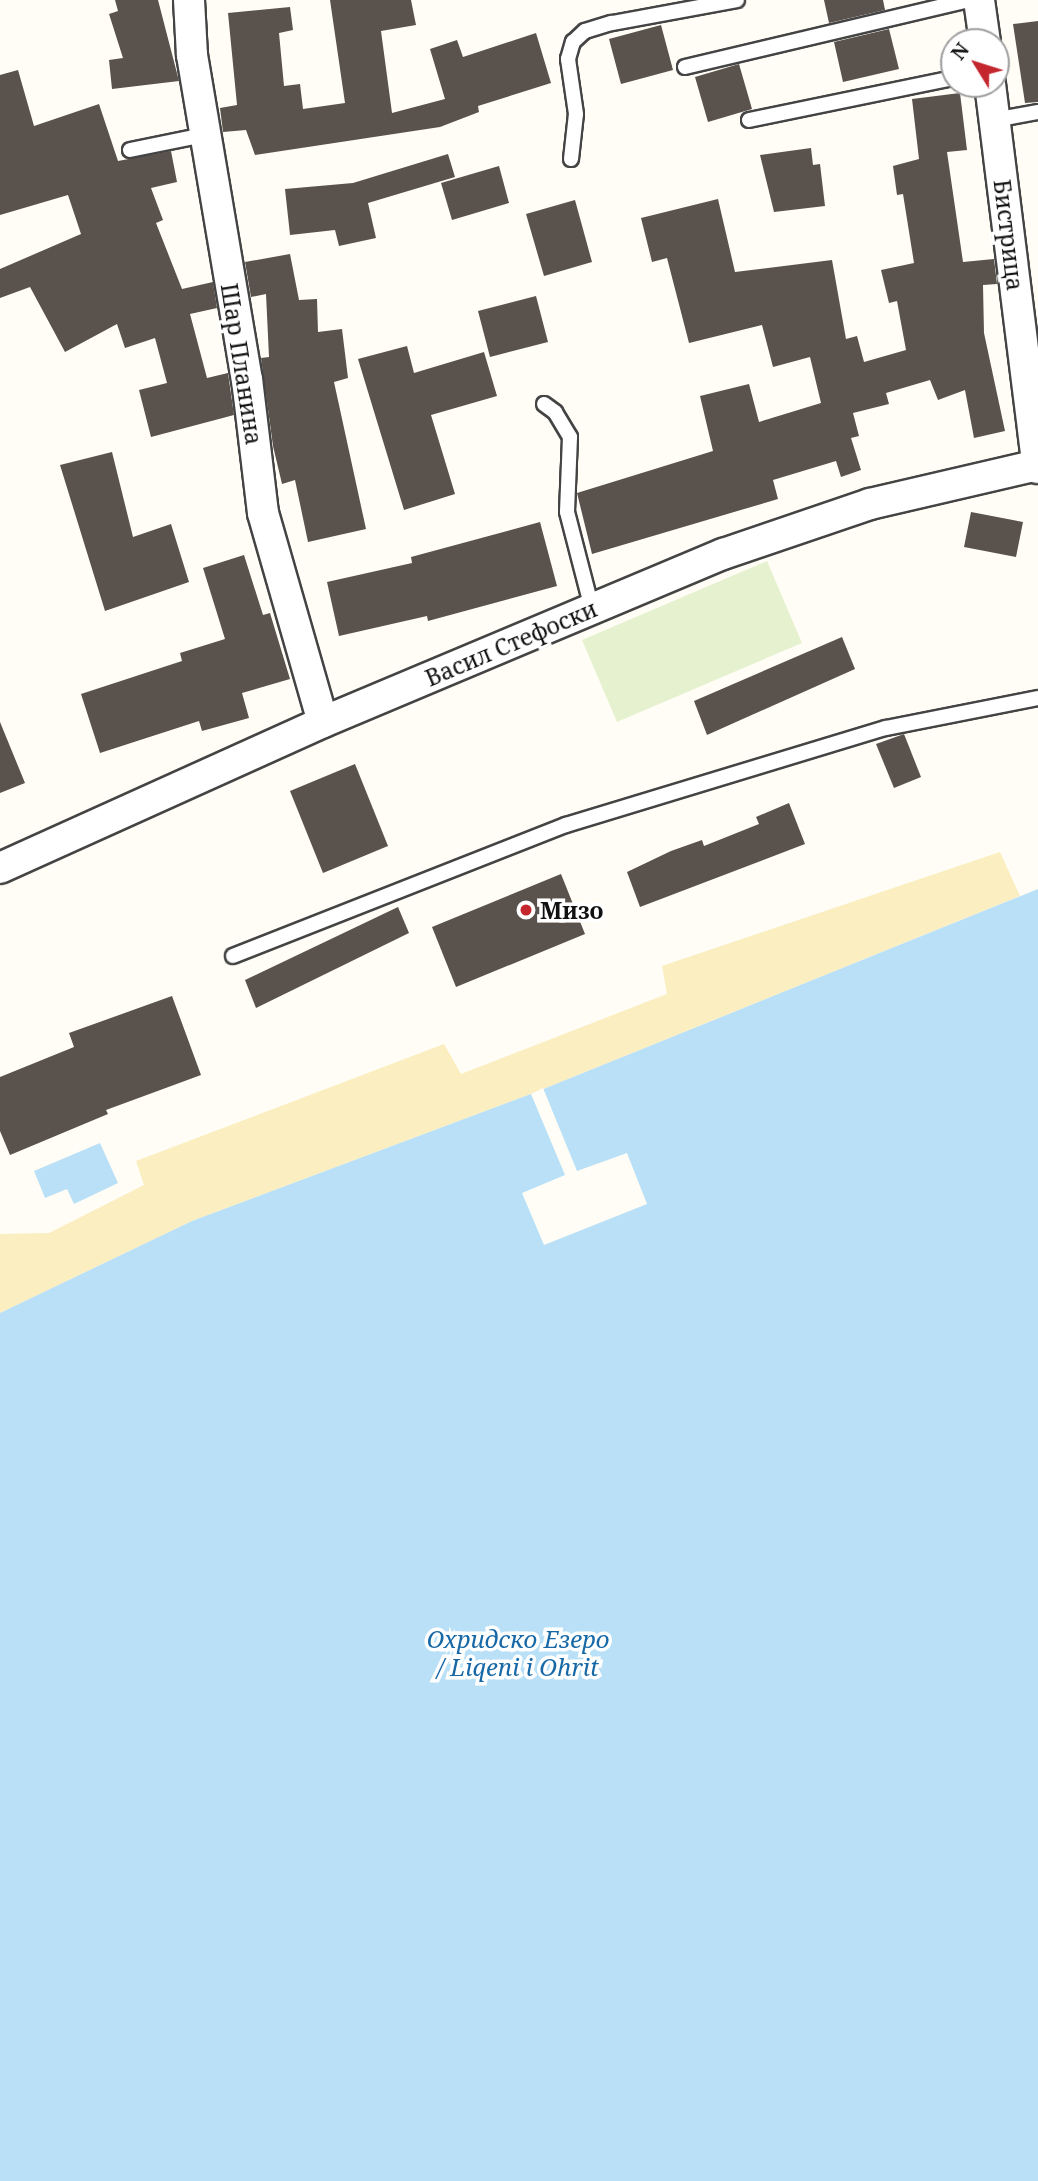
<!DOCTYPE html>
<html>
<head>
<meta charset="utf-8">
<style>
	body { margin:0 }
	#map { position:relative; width:1038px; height:2181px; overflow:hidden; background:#fffdf5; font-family:"Noto Serif",serif }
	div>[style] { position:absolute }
	.sand>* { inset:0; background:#fbeec1 }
	.pitch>* { inset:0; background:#e6f2cf }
	.water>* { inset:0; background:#b9e0f7 }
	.pier>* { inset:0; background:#fffdf5 }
	.building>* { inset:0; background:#5a524d }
	.roads { filter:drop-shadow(2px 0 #444) drop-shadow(-2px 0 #444) drop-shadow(0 2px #444) drop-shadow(0 -2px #444) }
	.service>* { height:14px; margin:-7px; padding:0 7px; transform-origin:7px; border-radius:7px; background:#fff }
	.minor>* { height:30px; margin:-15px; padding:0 15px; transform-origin:15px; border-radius:15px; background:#fff }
	.dots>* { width:19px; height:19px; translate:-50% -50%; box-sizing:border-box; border:4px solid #fff; border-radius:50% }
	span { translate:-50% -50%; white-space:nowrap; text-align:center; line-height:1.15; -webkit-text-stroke:7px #fff; paint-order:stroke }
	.street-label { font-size:23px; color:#111 }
	.poi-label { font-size:23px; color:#111; font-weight:700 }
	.left { translate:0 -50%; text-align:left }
	.water-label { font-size:24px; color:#1768a6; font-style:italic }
	.north { position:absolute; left:940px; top:28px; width:70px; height:70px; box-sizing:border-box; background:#fff; border:2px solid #a0a0a0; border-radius:50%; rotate:308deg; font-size:19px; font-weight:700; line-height:28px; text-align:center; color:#111 }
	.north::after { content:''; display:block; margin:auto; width:24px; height:32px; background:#c4262e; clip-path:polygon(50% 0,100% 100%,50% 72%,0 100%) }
</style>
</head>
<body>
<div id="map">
	<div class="sand">
		<i style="clip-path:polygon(1000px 852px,1020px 896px,531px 1094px,192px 1221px,0 1313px,0 1234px,49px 1233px,144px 1185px,136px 1161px,444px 1044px,461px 1074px,667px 994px,662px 966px)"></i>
	</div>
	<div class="pitch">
		<i style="clip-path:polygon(767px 561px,802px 643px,617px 722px,582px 640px)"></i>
	</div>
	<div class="water">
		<i style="clip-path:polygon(1038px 889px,1038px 2181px,0 2181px,0 1313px,192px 1221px,531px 1094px)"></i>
		<i style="clip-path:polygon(100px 1143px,118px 1183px,74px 1204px,67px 1189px,45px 1198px,34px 1171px)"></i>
	</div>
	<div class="pier">
		<i style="clip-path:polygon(543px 1088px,577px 1171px,627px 1153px,647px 1204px,544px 1245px,522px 1193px,565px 1175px,531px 1094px)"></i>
	</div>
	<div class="building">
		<i style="clip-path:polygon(115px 0,158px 0,179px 81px,112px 89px,109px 60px,123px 58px,109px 14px,118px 11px)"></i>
		<i style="clip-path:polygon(330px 0,411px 0,416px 25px,381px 31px,392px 113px,445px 99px,430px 49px,457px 40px,463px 57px,536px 33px,551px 83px,478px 106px,479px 112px,440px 127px,255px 155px,246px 130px,223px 132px,220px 108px,237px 105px,228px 13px,290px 7px,293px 30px,279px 33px,284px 86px,300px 84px,303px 109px,345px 103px)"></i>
		<i style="clip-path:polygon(824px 0,883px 0,885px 10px,829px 23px)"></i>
		<i style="clip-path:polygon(1038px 21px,1038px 102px,1025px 103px,1013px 24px)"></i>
		<i style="clip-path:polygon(661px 25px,673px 70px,621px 84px,609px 39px)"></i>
		<i style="clip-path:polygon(889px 29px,899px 69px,843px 82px,834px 42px)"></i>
		<i style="clip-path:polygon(739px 64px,752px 109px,708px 122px,695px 77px)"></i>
		<i style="clip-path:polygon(18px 70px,34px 126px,99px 104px,118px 161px,171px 151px,177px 182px,151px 188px,163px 220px,156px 223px,182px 289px,213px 282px,217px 308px,190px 314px,207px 378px,228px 373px,234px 415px,151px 437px,139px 390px,167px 383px,155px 338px,125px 348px,117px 324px,65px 352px,30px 287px,0 298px,0 269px,81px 234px,68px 195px,0 215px,0 75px)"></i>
		<i style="clip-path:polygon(960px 93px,967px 150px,947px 152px,963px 262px,994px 259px,997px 284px,983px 285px,984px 333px,1005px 431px,974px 438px,965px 390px,938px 400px,930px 380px,886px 393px,889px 404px,853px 413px,859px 436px,851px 438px,861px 470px,841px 477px,836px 461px,773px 480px,778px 499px,592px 554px,577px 493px,713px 451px,700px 396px,749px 384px,759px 422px,821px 403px,810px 357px,773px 367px,762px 325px,689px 343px,667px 258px,652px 262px,641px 218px,718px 199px,735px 272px,832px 260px,846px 339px,857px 336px,864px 362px,906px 350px,897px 301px,889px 303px,881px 270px,914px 263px,903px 194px,897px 195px,893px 166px,919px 159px,912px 99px)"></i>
		<i style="clip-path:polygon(811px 148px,813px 165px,820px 164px,825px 206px,774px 212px,760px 155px)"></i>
		<i style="clip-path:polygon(448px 154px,455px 177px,368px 203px,376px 238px,339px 246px,335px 230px,290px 235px,285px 189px,353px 183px)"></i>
		<i style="clip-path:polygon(499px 166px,509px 203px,452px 220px,441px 183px)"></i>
		<i style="clip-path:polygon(575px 200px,592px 262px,544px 276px,526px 214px)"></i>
		<i style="clip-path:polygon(290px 254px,299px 300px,317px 299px,318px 332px,342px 329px,348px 378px,334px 382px,366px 529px,308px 542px,295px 480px,282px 484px,273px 446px,261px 358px,269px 357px,266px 294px,251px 297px,245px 262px)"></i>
		<i style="clip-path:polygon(536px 296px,548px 342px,490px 357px,478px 311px)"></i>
		<i style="clip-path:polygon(407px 346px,414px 373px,484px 352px,497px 396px,431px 415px,455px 494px,404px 510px,358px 359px)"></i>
		<i style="clip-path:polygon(112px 452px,133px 537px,171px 524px,189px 582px,105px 611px,60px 465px)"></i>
		<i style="clip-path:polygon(971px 512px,1023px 522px,1016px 557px,964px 547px)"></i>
		<i style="clip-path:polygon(540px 522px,557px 586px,428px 621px,427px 616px,339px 636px,327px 582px,412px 563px,411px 557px)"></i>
		<i style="clip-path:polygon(244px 555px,263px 615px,270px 613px,290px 679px,242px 693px,249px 718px,202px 731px,199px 721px,100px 753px,81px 694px,182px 661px,180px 653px,225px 639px,203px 568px)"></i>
		<i style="clip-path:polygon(842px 637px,855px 669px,707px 735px,694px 701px)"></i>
		<i style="clip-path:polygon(0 722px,25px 783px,0 793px)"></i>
		<i style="clip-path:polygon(904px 734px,921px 777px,894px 788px,876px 744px)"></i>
		<i style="clip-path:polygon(355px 764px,388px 846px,323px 873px,290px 791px)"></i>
		<i style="clip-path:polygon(789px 803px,805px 844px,640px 907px,627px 872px,671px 851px,702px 840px,704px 846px,759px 824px,756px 817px)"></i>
		<i style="clip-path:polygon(561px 874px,585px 934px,456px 987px,432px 927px)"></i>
		<i style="clip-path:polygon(398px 907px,409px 933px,256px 1008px,245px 980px)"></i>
		<i style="clip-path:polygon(172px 996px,201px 1075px,106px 1110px,108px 1114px,10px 1155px,0 1131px,0 1077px,74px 1047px,69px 1033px)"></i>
	</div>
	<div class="roads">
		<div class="service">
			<i style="left:685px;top:67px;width:292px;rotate:-13.3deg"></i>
			<i style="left:749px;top:120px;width:209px;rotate:-11.6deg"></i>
			<i style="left:994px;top:120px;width:45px;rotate:-10.3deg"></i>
			<i style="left:130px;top:150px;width:76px;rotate:-11.5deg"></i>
			<i style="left:571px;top:159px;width:45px;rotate:-83.7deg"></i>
			<i style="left:576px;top:114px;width:56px;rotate:-98.3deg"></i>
			<i style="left:568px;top:59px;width:18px;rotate:-74deg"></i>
			<i style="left:573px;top:42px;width:16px;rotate:-43deg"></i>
			<i style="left:585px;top:31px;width:28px;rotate:-17deg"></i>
			<i style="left:612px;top:23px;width:127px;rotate:-10.4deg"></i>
			<i style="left:544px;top:404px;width:14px;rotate:36deg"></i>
			<i style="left:555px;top:412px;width:29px;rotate:59deg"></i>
			<i style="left:570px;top:437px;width:75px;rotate:92.3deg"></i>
			<i style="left:567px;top:512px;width:100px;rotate:75.5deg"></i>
			<i style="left:233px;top:956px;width:358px;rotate:-21.5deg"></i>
			<i style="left:566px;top:825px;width:334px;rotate:-16.9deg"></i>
			<i style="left:886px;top:728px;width:155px;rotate:-11.2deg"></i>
		</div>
		<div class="minor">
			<i style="left:189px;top:0;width:55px;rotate:86.9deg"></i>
			<i style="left:192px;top:55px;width:329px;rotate:80.4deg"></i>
			<i style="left:247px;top:379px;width:135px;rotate:83.2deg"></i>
			<i style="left:263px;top:513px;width:217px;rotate:74deg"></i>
			<i style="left:979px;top:0;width:42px;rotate:81.9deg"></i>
			<i style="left:990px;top:84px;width:387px;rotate:82.9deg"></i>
			<i style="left:0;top:868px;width:354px;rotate:-24.3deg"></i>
			<i style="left:323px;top:722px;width:434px;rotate:-22.8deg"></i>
			<i style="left:723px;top:554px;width:155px;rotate:-18.8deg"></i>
			<i style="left:870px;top:504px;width:172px;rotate:-13.1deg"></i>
		</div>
	</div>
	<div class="dots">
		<i style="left:526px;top:910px;background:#c4262e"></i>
	</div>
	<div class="street-label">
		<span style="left:1009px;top:235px;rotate:83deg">Бистрица</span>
		<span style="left:242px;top:364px;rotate:81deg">Шар Планина</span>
		<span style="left:511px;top:643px;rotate:-23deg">Васил Стефоски</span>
	</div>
	<div class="poi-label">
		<span class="left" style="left:540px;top:910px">Мизо</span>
	</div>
	<div class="water-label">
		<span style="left:518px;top:1653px">Охридско Езеро<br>/ Liqeni i Ohrit</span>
	</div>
	<div class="north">N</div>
</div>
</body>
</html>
